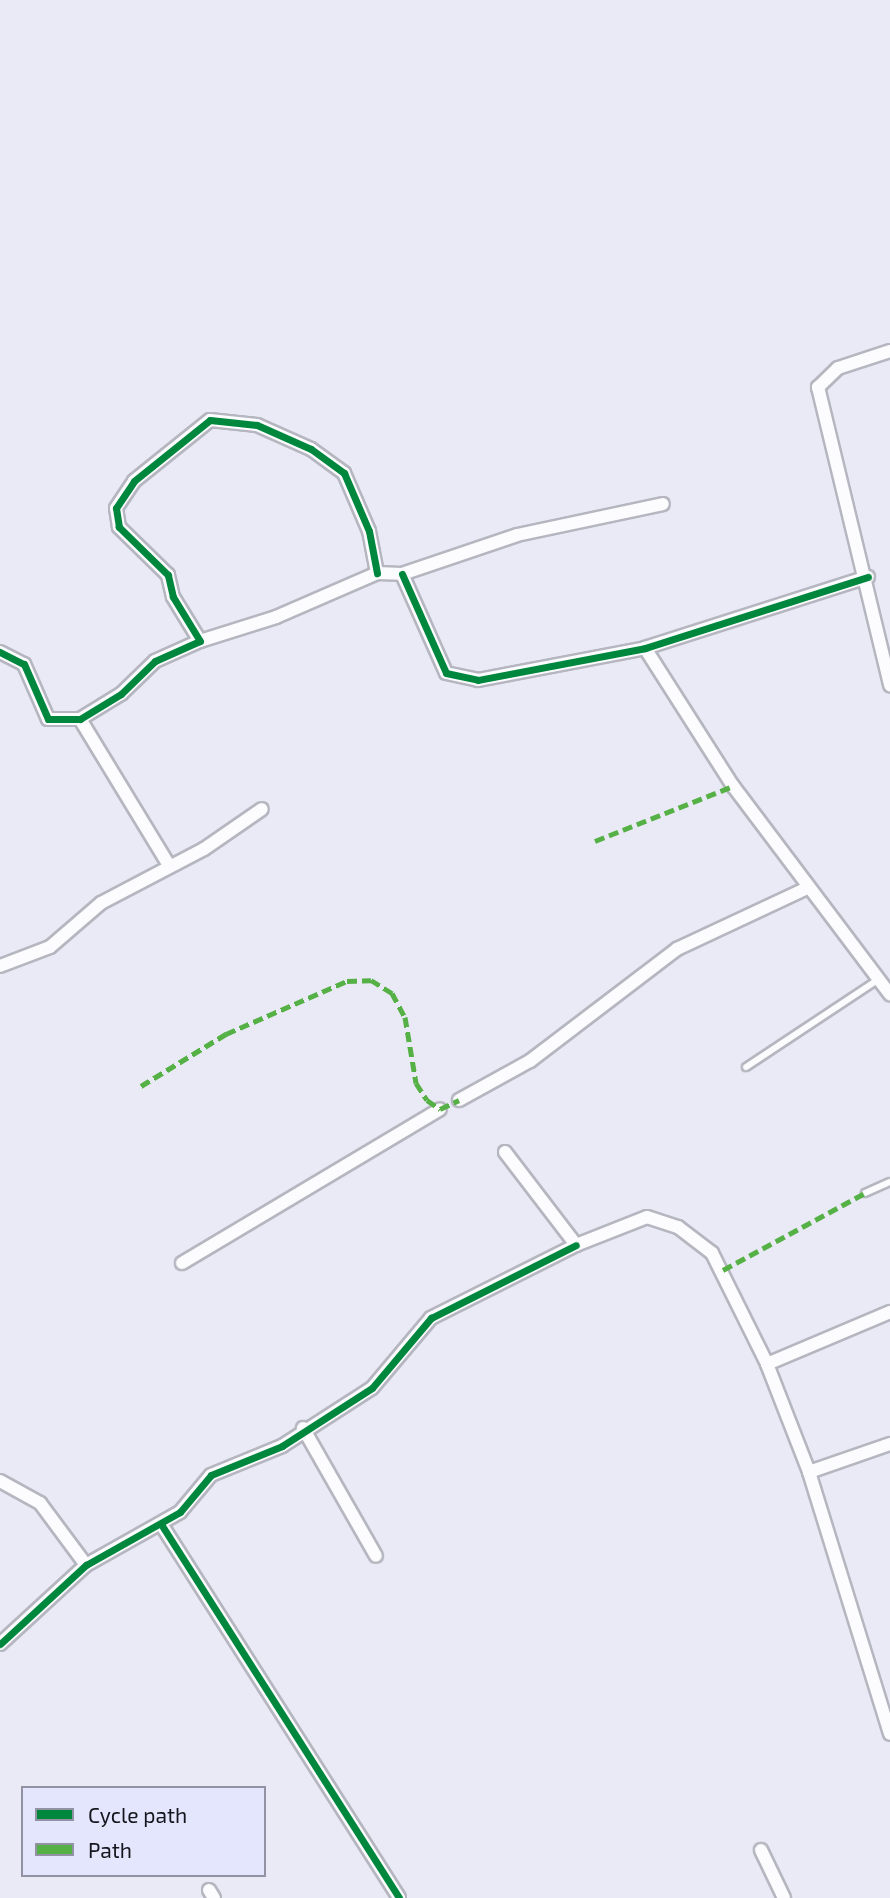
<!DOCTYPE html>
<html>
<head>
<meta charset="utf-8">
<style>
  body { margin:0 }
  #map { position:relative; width:890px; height:1898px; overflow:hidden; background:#e9eaf6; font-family:"Exo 2",sans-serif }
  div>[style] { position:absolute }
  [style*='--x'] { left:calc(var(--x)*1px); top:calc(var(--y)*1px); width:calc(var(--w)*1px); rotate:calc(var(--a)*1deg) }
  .roads { filter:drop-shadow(2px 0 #b5b6bf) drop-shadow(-2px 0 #b5b6bf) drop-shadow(0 2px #b5b6bf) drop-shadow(0 -2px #b5b6bf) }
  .service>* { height:6px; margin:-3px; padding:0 3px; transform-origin:3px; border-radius:3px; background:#fcfcfe }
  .minor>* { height:12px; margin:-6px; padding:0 6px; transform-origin:6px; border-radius:6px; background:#fcfcfe }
  .quiet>* { height:5px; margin-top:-2.5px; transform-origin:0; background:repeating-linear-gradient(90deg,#55b145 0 10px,transparent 0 15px) }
  .cycleway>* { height:7px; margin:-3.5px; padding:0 3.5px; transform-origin:3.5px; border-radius:3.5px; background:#00873e }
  span { translate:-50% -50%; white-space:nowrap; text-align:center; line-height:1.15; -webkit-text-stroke:7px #e3e6fc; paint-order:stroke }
  .legend { position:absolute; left:21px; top:1786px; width:245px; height:91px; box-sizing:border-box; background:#e3e6fc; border:2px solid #9192a3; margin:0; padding:9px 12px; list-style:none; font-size:21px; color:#15151d }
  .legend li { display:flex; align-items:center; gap:14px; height:35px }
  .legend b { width:35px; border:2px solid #9192a3 }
</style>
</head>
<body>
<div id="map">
  <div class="roads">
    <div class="service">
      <i style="--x:746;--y:1067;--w:156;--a:-33.5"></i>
      <i style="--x:865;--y:1193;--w:27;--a:-24"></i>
    </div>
    <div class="minor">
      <i style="--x:890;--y:351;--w:55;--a:161.9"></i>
      <i style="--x:838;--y:368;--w:28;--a:136"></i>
      <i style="--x:818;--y:387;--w:307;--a:76.4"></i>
      <i style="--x:402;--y:574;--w:108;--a:66"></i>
      <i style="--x:446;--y:673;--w:33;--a:12"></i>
      <i style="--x:478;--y:680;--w:170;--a:-10.8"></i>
      <i style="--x:645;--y:648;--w:234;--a:-17.7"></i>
      <i style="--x:200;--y:641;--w:80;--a:-17.5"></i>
      <i style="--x:276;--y:617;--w:110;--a:-23.5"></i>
      <i style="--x:377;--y:573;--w:25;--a:2"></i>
      <i style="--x:402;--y:574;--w:121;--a:-18.7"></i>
      <i style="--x:517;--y:535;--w:149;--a:-12"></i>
      <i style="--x:645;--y:648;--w:164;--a:57.5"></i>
      <i style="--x:733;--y:786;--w:261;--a:53"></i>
      <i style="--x:0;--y:652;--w:27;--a:27"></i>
      <i style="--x:24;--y:664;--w:60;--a:66.4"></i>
      <i style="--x:48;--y:719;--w:32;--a:0"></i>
      <i style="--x:80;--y:719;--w:48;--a:-31.4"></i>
      <i style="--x:121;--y:694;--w:47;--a:-44.1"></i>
      <i style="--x:155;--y:661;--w:49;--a:-24"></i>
      <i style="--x:200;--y:641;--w:52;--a:-121.5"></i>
      <i style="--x:173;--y:597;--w:23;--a:-103"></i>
      <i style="--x:168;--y:575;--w:69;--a:-135.6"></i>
      <i style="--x:119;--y:527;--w:19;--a:-99"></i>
      <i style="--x:116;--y:508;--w:32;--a:-56"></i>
      <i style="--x:134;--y:481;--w:97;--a:-38.8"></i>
      <i style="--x:210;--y:420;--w:47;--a:6.1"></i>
      <i style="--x:257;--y:425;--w:59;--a:24"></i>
      <i style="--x:311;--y:449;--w:41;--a:36"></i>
      <i style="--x:344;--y:473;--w:63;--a:66.7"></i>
      <i style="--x:369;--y:531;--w:43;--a:79.2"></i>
      <i style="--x:80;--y:719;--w:170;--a:58.7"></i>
      <i style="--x:0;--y:966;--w:53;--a:-20.8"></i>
      <i style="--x:50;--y:947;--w:67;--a:-40.8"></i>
      <i style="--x:101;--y:903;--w:116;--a:-27.7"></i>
      <i style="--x:204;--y:849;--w:70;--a:-34.6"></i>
      <i style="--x:459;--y:1100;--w:81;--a:-28.8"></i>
      <i style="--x:530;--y:1061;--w:185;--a:-37.3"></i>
      <i style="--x:677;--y:949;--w:144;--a:-25.1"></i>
      <i style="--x:505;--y:1152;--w:117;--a:52.6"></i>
      <i style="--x:576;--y:1245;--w:76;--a:-21.5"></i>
      <i style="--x:647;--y:1217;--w:33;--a:18"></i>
      <i style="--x:678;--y:1227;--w:43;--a:37.4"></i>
      <i style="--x:712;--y:1253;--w:124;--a:63.6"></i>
      <i style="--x:767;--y:1364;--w:116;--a:68.7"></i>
      <i style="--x:809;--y:1472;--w:86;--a:-19.1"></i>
      <i style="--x:182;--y:1263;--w:300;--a:-30.8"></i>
      <i style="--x:767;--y:1364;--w:134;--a:-22.9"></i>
      <i style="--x:303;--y:1428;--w:147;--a:60.3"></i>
      <i style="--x:809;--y:1472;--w:274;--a:72.8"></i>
      <i style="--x:0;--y:1481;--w:46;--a:28.8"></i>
      <i style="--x:40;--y:1503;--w:77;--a:53.4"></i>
      <i style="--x:161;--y:1524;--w:443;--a:57.5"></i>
      <i style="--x:0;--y:1644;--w:117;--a:-42.6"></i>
      <i style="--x:86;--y:1565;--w:108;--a:-29.4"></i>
      <i style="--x:180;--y:1512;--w:48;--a:-50"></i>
      <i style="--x:211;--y:1475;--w:77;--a:-22.2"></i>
      <i style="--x:282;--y:1446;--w:107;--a:-32.8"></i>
      <i style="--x:372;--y:1388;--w:92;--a:-49.9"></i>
      <i style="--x:431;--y:1318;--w:162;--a:-26.7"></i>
      <i style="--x:761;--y:1850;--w:53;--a:64.4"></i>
      <i style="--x:209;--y:1890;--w:9;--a:58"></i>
    </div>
  </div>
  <div class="quiet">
    <i style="--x:595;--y:841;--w:149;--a:-21.7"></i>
    <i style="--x:141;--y:1086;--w:100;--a:-31.5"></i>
    <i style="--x:226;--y:1034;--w:132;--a:-23.7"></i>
    <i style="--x:347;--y:981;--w:24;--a:-2"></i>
    <i style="--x:371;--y:980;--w:25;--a:32"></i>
    <i style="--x:392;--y:993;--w:27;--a:62"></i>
    <i style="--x:405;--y:1017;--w:67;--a:80.5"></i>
    <i style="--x:416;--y:1083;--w:20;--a:57"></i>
    <i style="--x:427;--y:1100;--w:16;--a:35"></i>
    <i style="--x:440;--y:1109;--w:21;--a:-25"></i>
    <i style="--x:723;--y:1270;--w:162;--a:-28.5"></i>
  </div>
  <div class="cycleway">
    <i style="--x:402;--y:574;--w:108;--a:66"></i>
    <i style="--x:446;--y:673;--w:33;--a:12"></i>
    <i style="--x:478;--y:680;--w:170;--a:-10.8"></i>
    <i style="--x:645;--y:648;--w:234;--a:-17.7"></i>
    <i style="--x:0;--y:652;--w:27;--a:27"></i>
    <i style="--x:24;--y:664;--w:60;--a:66.4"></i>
    <i style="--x:48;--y:719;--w:32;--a:0"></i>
    <i style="--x:80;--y:719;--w:48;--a:-31.4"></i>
    <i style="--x:121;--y:694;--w:47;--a:-44.1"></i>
    <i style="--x:155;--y:661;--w:49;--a:-24"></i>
    <i style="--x:200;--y:641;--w:52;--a:-121.5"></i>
    <i style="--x:173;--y:597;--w:23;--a:-103"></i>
    <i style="--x:168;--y:575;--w:69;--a:-135.6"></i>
    <i style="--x:119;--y:527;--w:19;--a:-99"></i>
    <i style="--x:116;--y:508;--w:32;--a:-56"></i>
    <i style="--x:134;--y:481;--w:97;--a:-38.8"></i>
    <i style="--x:210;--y:420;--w:47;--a:6.1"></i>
    <i style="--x:257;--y:425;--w:59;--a:24"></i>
    <i style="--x:311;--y:449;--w:41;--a:36"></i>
    <i style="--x:344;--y:473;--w:63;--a:66.7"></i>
    <i style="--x:369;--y:531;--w:43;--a:79.2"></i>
    <i style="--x:161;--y:1524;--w:443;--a:57.5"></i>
    <i style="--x:0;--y:1644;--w:117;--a:-42.6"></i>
    <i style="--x:86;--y:1565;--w:108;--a:-29.4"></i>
    <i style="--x:180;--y:1512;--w:48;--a:-50"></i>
    <i style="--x:211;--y:1475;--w:77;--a:-22.2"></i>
    <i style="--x:282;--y:1446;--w:107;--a:-32.8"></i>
    <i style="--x:372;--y:1388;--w:92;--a:-49.9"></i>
    <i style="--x:431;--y:1318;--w:162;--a:-26.7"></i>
  </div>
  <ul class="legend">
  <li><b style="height:9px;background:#00873e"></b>Cycle path</li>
  <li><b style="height:9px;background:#55b145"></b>Path</li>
  </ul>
</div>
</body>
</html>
